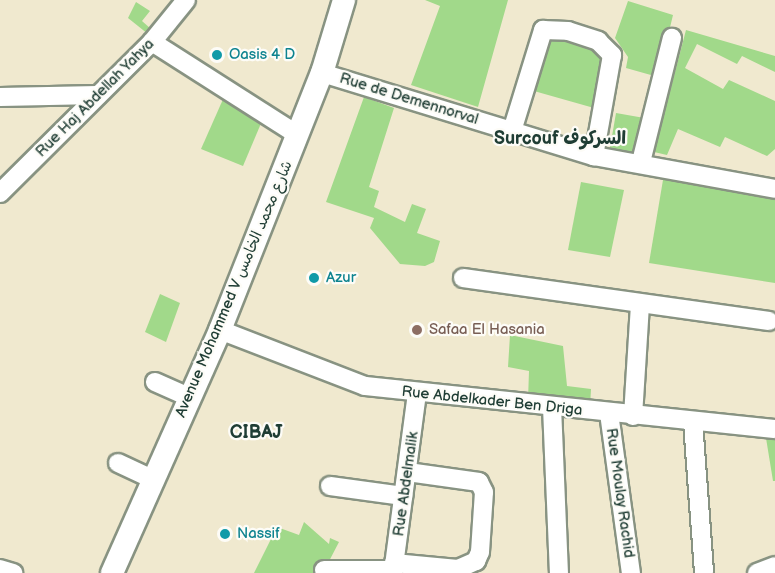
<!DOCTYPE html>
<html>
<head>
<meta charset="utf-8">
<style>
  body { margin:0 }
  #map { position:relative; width:775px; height:573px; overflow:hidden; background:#f0e9cf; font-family:"Balsamiq Sans","Playpen Sans Arabic",sans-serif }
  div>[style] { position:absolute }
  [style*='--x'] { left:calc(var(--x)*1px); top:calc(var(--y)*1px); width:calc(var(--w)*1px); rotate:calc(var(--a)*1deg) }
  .green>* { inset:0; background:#a1d98a }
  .roads { filter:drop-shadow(2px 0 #889382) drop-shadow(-2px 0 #889382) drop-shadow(0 2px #889382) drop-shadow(0 -2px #889382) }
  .minor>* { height:18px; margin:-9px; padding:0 9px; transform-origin:9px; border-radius:9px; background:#fff }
  .tertiary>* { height:22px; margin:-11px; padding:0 11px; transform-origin:11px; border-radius:11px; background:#fff }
  .dots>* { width:16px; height:16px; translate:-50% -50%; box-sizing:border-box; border:3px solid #fdfcf7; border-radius:50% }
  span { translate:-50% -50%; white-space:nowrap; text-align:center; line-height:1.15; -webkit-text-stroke:4.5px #fdfcf7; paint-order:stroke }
  .culture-label { font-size:15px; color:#0d838f }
  .left { translate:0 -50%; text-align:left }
  .street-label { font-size:15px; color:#1f3d34 }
  .education-label { font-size:15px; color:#785e54 }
  .quarter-label { font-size:18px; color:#1f3d34; font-weight:700 }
</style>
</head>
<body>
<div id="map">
  <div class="green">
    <i style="clip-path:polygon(425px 0,508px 0,478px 107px,411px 85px,440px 6px)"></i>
    <i style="clip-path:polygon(628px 1px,673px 15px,658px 77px,626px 68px,628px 57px,615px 38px)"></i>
    <i style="clip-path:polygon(136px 2px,150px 11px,142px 21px,151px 29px,148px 34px,128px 18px)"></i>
    <i style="clip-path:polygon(686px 30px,775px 56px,775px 72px,742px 56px,737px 64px,697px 44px,685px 68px,723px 89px,729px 80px,775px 101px,775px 149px,767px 156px,725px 137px,720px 147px,678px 129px,667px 155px,654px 152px)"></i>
    <i style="clip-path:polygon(550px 34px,596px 46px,604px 57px,594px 108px,534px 91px)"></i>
    <i style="clip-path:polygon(224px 97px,262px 121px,243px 166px,201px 149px)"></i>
    <i style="clip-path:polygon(364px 97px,394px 108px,369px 187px,379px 191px,374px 207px,405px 222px,412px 204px,426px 209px,417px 233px,440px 241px,434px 262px,425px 266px,400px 264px,370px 228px,374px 218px,326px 202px)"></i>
    <i style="clip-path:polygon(616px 113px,650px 119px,641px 156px,610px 148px)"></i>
    <i style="clip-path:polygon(664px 174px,775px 194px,775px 283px,649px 263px)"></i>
    <i style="clip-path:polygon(581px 182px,624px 190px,610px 257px,568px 250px)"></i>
    <i style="clip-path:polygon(160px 294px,180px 303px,166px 342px,145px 332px)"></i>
    <i style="clip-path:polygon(510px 335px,563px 346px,567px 386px,591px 389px,590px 407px,528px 400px,529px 371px,508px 367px)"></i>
    <i style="clip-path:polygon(766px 438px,775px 439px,775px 481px,773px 481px)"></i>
    <i style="clip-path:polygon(304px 522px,329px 544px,330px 538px,339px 542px,326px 567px,316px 573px,254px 573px,277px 527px,299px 535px)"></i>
  </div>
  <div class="roads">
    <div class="minor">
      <i style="--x:152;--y:42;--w:173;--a:32.5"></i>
      <i style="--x:322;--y:73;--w:284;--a:17"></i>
      <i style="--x:594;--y:156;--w:184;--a:10.3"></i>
      <i style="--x:0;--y:97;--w:98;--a:-1.2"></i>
      <i style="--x:512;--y:131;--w:106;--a:-72.9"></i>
      <i style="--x:543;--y:30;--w:25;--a:2"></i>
      <i style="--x:568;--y:31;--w:32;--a:18"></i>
      <i style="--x:598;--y:41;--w:20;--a:45"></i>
      <i style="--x:612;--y:55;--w:103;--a:100.1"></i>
      <i style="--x:641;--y:162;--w:128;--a:-76"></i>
      <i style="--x:0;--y:193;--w:214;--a:-44.8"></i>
      <i style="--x:152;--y:42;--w:54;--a:-51"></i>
      <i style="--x:463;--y:278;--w:309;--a:8"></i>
      <i style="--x:220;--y:330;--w:155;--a:21.1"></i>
      <i style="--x:365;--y:386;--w:412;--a:6"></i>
      <i style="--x:155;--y:382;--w:37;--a:24"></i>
      <i style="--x:552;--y:407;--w:166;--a:87.6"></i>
      <i style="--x:609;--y:413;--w:162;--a:82.2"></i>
      <i style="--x:633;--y:416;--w:111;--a:-86.4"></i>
      <i style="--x:693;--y:422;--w:151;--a:85.8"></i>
      <i style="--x:118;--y:463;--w:38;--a:25"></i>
      <i style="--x:330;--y:486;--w:74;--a:7.8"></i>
      <i style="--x:394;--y:563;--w:64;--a:5.4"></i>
      <i style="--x:458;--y:569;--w:20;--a:-24"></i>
      <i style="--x:476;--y:561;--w:10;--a:-66"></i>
      <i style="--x:480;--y:552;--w:60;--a:-86.2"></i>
      <i style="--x:484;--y:492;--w:11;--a:-117"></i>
      <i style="--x:479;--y:482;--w:72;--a:-172"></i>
      <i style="--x:0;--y:569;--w:14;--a:17"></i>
      <i style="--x:324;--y:570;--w:69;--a:0"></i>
      <i style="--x:393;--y:573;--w:181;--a:-82.4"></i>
      <i style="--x:757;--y:573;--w:19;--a:-21"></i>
    </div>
    <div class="tertiary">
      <i style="--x:112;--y:573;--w:266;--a:-66"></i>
      <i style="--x:220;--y:330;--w:277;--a:-68.4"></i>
      <i style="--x:322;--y:73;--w:76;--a:-73.2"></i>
    </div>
  </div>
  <div class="dots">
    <i style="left:217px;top:55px;background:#0f9aa8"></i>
    <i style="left:314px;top:278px;background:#0f9aa8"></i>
    <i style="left:417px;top:330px;background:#8d6e63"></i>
    <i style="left:225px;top:534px;background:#0f9aa8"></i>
  </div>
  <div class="culture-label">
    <span class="left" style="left:229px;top:55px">Oasis 4 D</span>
    <span class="left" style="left:326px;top:278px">Azur</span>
    <span class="left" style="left:237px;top:534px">Nassif</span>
  </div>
  <div class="street-label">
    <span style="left:95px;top:98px;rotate:-45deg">Rue Haj Abdellah Yahya</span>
    <span style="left:409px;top:99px;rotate:17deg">Rue de Demennorval</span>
    <span style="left:234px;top:289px;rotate:-67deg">Avenue Mohammed V شارع محمد الخامس</span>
    <span style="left:492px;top:401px;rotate:6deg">Rue Abdelkader Ben Driga</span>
    <span style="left:406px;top:484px;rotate:-82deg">Rue Abdelmalik</span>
    <span style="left:620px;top:493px;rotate:82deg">Rue Moulay Rachid</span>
  </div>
  <div class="education-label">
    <span class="left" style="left:429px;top:330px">Safaa El Hasania</span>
  </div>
  <div class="quarter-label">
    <span style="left:560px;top:139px">Surcouf السركوف</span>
    <span style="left:256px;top:433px">CIBAJ</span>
  </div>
</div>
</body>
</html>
